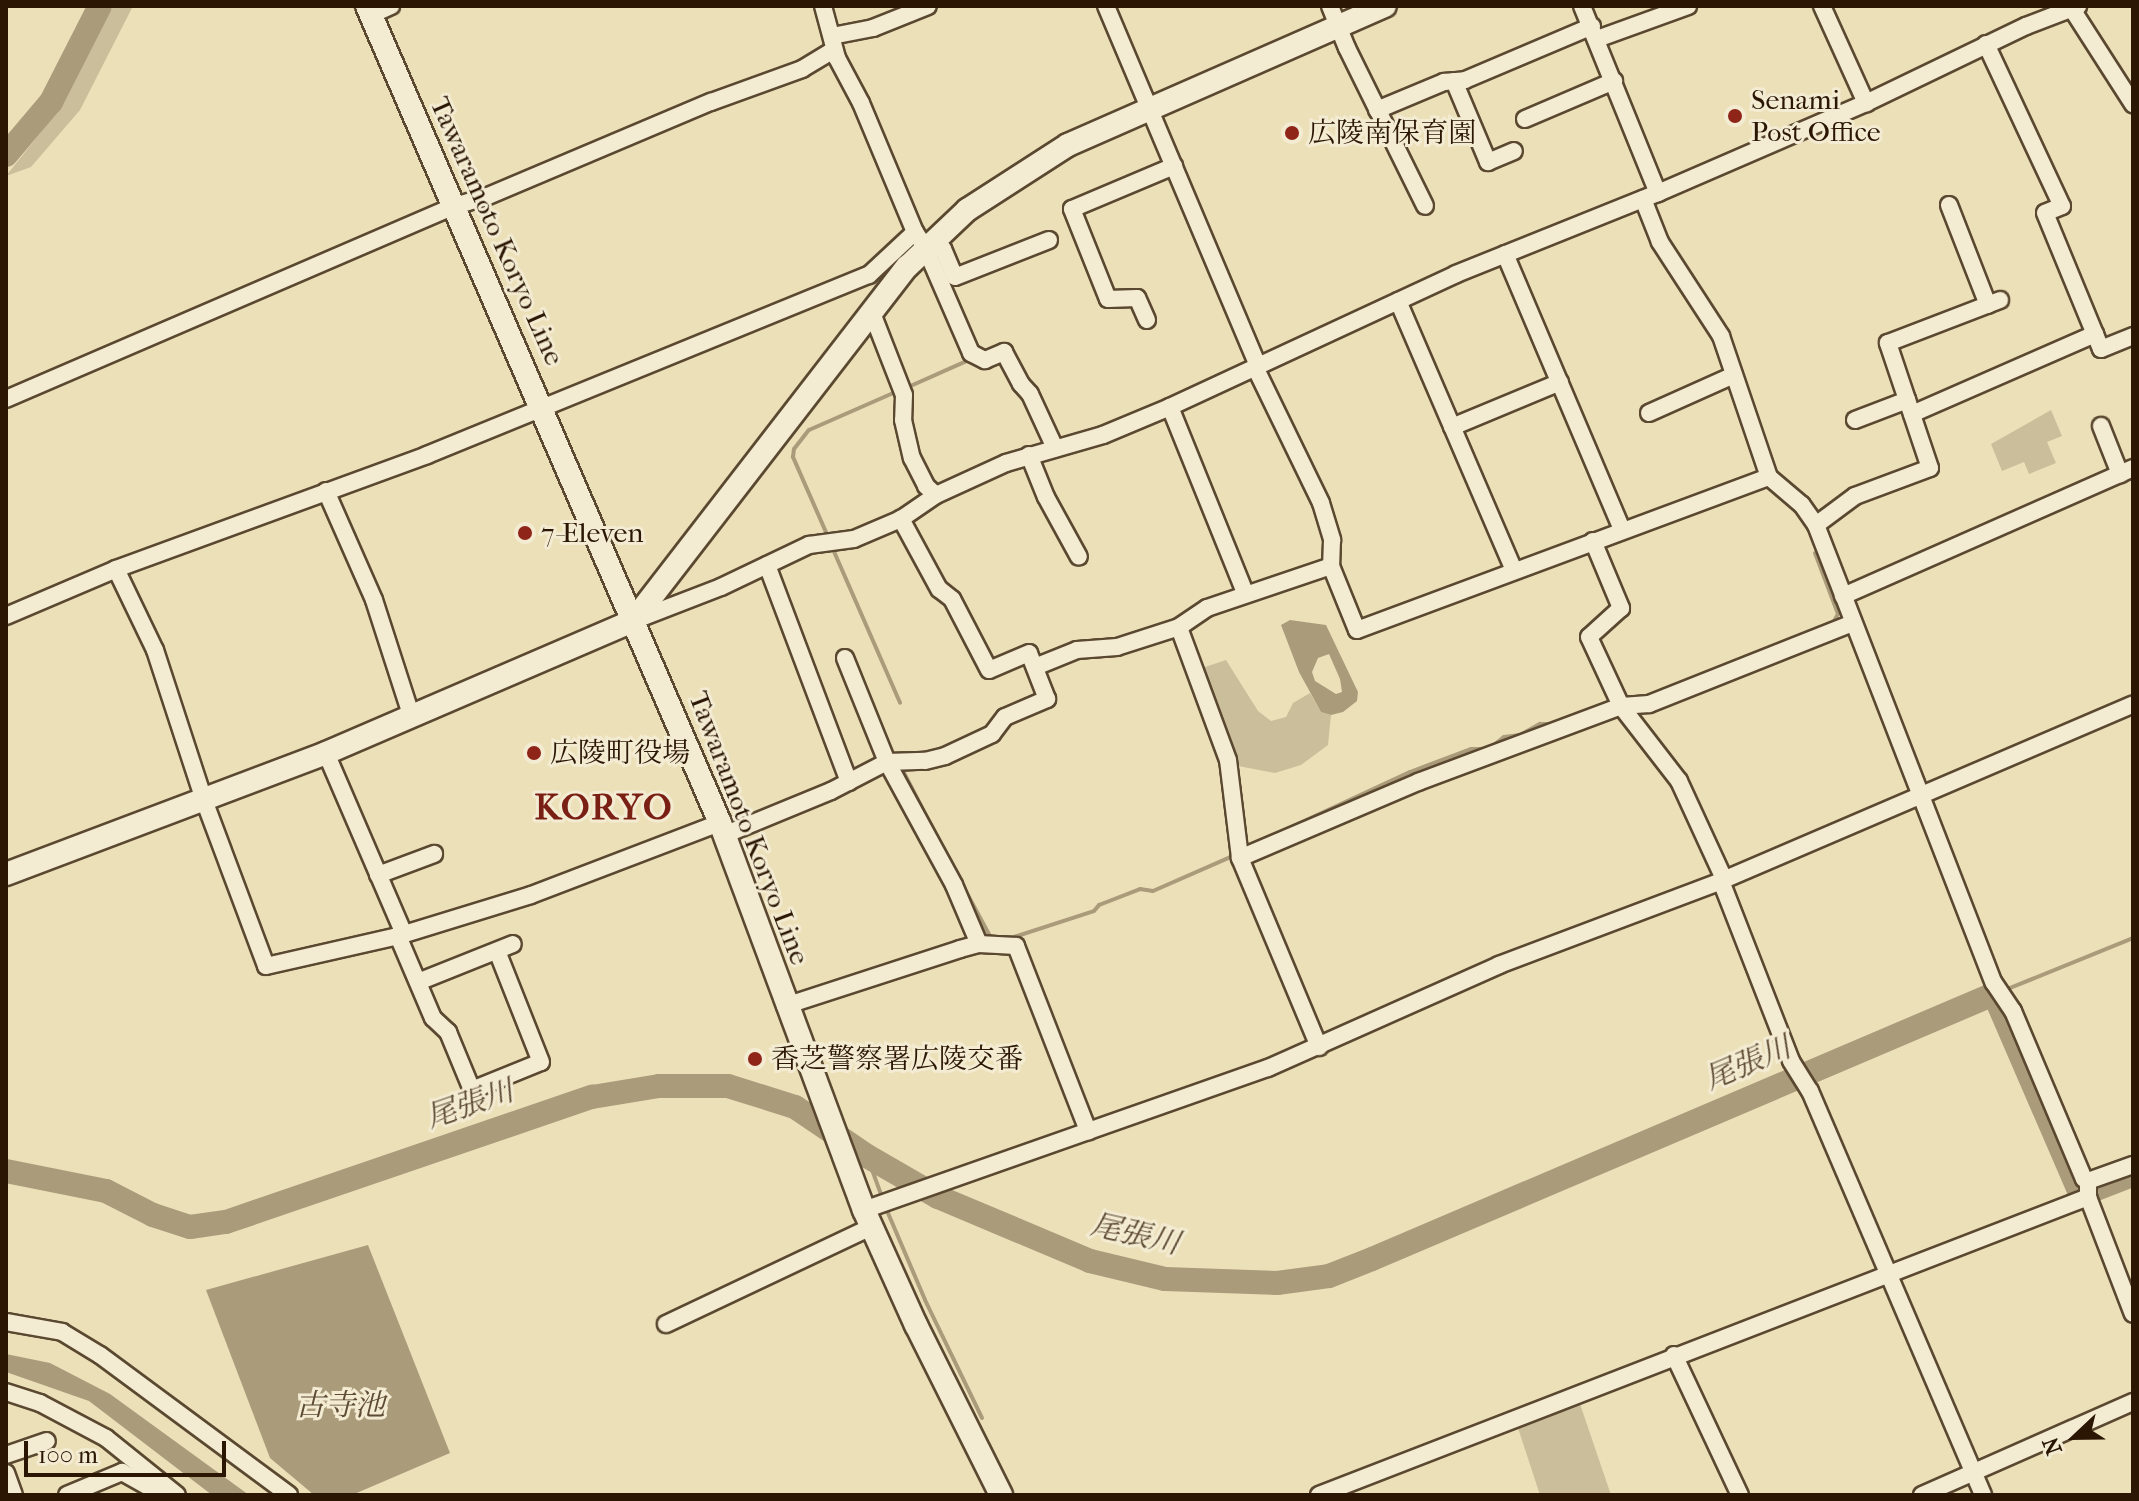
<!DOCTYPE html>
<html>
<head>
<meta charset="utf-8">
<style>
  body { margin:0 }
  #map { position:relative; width:2139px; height:1501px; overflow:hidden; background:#ece0b9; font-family:"IM FELL French Canon","Noto Serif JP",serif }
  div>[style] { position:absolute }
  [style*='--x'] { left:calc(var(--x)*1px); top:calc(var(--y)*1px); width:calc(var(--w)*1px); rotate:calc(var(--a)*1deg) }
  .green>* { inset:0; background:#cbbe9a }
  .water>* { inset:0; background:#aa9b7b }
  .stream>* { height:4px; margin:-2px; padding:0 2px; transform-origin:2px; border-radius:2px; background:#aa9b7b }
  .river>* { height:24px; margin:-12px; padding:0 12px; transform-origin:12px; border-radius:12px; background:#aa9b7b }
  .roads { filter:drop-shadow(2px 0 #5a4830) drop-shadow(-2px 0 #5a4830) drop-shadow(0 2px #5a4830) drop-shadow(0 -2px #5a4830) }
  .street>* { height:16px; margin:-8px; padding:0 8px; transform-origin:8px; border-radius:8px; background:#f3ebd2 }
  .secondary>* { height:22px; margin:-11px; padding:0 11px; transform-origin:11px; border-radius:11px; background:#f3ebd2 }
  .dots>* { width:22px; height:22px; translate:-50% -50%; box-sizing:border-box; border:4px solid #f3ebd2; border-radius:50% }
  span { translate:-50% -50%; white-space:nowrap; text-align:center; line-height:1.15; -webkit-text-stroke:6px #f3ebd2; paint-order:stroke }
  .poi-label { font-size:28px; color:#2a1603 }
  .left { translate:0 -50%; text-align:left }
  .street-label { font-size:28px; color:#2a1603 }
  .water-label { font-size:30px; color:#5d4b33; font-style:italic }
  .district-label { font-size:36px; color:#7a1f14; font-weight:700; letter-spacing:2px }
  .frame { position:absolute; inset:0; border:8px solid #2a1603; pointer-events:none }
  .north { position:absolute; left:2035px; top:1397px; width:80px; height:80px; -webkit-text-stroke:6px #f3ebd2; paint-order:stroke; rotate:248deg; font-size:22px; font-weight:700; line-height:32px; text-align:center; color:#2a1603 }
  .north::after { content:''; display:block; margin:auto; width:28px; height:36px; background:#2a1603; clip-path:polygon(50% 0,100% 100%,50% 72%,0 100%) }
  .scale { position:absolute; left:24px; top:1441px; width:202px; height:36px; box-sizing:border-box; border:4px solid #2a1603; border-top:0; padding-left:10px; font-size:24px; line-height:28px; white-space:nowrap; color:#2a1603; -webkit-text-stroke:6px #f3ebd2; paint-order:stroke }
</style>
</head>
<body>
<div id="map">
  <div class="green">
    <i style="clip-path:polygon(113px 6px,133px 6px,80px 110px,31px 167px,6px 176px,61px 107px)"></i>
    <i style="clip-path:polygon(2051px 410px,2062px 436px,2047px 442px,2056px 463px,2029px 474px,2024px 462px,2002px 471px,1991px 444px)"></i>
    <i style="clip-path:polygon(1226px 660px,1258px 711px,1271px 721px,1286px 717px,1293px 703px,1310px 693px,1321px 712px,1331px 715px,1328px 745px,1301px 765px,1275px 773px,1233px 765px,1196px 670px)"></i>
    <i style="clip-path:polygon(1579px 1401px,1611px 1495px,1540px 1495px,1517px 1425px)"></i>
  </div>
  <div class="water">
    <i style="clip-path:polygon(evenodd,1290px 620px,1326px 625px,1358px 692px,1357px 701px,1343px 712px,1331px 715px,1321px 712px,1299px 672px,1281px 625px,1290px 620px,1329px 654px,1340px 679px,1342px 692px,1336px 694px,1315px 681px,1312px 672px,1318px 658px,1329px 654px)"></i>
    <i style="clip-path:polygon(368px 1245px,450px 1453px,352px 1495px,314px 1495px,270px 1458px,206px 1290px)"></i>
    <i style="clip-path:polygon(6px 1354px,50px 1363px,110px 1394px,249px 1495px,212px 1495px,89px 1401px,6px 1372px)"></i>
  </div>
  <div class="stream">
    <i style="--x:914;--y:210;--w:22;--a:66"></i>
    <i style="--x:923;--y:230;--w:5;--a:127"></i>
    <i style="--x:872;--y:281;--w:16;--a:-27"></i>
    <i style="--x:886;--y:274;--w:28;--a:-49"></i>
    <i style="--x:906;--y:388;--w:71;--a:-24"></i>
    <i style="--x:829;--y:539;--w:90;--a:-113.7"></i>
    <i style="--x:793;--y:457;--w:8;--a:-83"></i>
    <i style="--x:794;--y:449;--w:24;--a:-52"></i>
    <i style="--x:809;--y:430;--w:97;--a:-23.7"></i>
    <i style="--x:832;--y:547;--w:170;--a:66.4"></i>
    <i style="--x:1815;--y:553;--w:65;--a:69.3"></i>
    <i style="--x:1838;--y:614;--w:13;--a:119"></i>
    <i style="--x:128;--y:573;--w:211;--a:-20"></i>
    <i style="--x:902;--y:769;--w:91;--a:62.6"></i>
    <i style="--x:1242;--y:850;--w:185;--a:-24.9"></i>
    <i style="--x:1410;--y:772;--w:65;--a:-20.7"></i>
    <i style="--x:1471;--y:749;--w:18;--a:0"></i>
    <i style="--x:1489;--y:749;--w:19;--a:-39"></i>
    <i style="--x:1504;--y:737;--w:16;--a:-7"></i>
    <i style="--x:1520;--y:735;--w:23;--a:-29"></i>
    <i style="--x:1540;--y:724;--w:13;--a:0"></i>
    <i style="--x:963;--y:886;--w:59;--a:61.7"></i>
    <i style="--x:1011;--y:938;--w:87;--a:-18"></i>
    <i style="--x:1094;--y:911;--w:8;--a:-50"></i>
    <i style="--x:1099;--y:905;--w:44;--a:-21.3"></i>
    <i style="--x:1140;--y:889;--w:13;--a:9"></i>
    <i style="--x:1153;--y:891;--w:90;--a:-23.7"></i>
    <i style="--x:2005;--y:990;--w:138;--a:-22.1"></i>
    <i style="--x:867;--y:1156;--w:44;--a:69.9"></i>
    <i style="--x:885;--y:1206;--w:102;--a:66.9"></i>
    <i style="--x:925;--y:1300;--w:131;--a:64.2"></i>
  </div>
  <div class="river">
    <i style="--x:6;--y:155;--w:70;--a:-49.7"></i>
    <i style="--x:51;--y:102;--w:108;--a:-63"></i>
    <i style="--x:6;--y:1171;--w:102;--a:11.3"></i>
    <i style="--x:106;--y:1191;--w:53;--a:27.1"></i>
    <i style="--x:153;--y:1215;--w:39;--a:18"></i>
    <i style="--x:190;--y:1227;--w:36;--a:-8"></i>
    <i style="--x:226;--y:1222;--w:387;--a:-18.9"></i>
    <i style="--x:592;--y:1097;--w:68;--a:-9.3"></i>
    <i style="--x:659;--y:1086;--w:69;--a:0"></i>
    <i style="--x:728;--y:1086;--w:70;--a:17.4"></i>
    <i style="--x:795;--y:1107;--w:87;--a:34.2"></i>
    <i style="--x:867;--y:1156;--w:82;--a:30"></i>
    <i style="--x:938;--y:1197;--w:165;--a:22.8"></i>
    <i style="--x:1090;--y:1261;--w:77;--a:13.5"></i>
    <i style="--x:1165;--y:1279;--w:112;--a:2"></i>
    <i style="--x:1277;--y:1283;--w:52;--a:-7.7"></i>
    <i style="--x:1329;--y:1276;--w:46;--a:-21.6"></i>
    <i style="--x:1372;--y:1259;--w:676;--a:-23.08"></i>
    <i style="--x:1994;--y:994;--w:211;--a:66.6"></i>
    <i style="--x:2078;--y:1188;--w:18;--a:3"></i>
    <i style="--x:2096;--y:1189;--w:40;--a:-21"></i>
  </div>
  <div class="roads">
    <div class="street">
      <i style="--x:823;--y:6;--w:54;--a:74.9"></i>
      <i style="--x:837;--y:58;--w:51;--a:61.9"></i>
      <i style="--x:861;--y:103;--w:140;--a:67.3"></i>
      <i style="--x:915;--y:232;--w:18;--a:56"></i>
      <i style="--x:925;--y:247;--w:116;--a:66.5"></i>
      <i style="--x:971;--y:353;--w:16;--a:27"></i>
      <i style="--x:985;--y:360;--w:21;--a:-23"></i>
      <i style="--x:1004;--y:352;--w:36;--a:62"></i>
      <i style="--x:1021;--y:384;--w:13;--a:48"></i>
      <i style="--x:1030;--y:394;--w:60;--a:65.2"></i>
      <i style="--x:1106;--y:6;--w:391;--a:67.1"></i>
      <i style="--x:1330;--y:6;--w:45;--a:68"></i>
      <i style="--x:1347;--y:48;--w:176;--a:63.7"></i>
      <i style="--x:1582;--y:6;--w:202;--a:67.9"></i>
      <i style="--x:1822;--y:6;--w:107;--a:65.6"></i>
      <i style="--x:2070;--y:6;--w:117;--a:57.3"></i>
      <i style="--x:371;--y:15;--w:22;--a:-24"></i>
      <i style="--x:832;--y:36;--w:42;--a:-11"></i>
      <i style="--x:873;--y:28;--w:59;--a:-21.8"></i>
      <i style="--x:1597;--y:39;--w:97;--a:-19.9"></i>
      <i style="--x:1986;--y:44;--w:179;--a:64.9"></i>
      <i style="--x:2062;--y:206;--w:18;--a:158"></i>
      <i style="--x:2045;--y:213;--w:147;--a:67.6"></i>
      <i style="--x:2101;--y:349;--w:35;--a:-22"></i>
      <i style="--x:1454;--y:81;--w:88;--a:67.2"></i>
      <i style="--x:1488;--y:162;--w:28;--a:-23"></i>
      <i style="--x:1377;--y:110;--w:73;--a:-22.7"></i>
      <i style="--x:1444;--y:82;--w:21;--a:-5"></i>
      <i style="--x:1465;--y:80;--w:138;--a:-23"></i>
      <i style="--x:1525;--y:119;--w:97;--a:-23.1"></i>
      <i style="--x:1643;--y:199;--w:46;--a:68.4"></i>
      <i style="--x:1660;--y:242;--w:112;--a:57"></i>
      <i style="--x:1721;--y:336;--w:149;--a:71.2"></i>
      <i style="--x:1769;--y:477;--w:43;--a:40.3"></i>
      <i style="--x:1802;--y:505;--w:24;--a:55"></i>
      <i style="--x:1816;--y:525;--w:491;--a:68.8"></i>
      <i style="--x:1994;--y:983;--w:34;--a:56"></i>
      <i style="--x:2013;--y:1011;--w:182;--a:67.1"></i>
      <i style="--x:2084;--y:1179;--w:4;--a:27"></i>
      <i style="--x:2088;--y:1181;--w:16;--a:90"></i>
      <i style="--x:2088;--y:1197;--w:125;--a:69"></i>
      <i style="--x:1949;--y:205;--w:107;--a:68.7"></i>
      <i style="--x:925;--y:247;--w:18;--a:6"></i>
      <i style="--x:943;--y:249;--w:30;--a:67"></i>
      <i style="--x:955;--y:277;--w:101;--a:-21.5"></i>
      <i style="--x:1505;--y:254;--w:299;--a:67"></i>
      <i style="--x:1398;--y:301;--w:293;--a:66.7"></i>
      <i style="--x:872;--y:313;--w:88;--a:68.7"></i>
      <i style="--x:904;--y:395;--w:25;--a:92"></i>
      <i style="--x:903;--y:420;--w:39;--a:77"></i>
      <i style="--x:912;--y:458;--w:31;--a:63"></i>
      <i style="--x:926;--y:486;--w:13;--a:42"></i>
      <i style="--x:1147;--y:320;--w:24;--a:-114"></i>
      <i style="--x:1137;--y:298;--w:29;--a:178"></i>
      <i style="--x:1108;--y:299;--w:97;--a:-111.8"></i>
      <i style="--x:1072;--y:209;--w:111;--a:-22.9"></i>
      <i style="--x:1255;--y:367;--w:151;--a:64.1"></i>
      <i style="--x:1321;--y:503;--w:39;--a:73"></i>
      <i style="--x:1332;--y:540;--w:26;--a:92"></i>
      <i style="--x:1331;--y:566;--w:69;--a:67.9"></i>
      <i style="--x:1357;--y:630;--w:439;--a:-20.4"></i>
      <i style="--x:6;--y:399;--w:489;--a:-23.3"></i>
      <i style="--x:455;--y:206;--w:34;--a:-17"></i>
      <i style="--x:488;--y:196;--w:242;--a:-22.9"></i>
      <i style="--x:711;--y:102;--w:97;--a:-19.9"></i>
      <i style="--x:802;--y:69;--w:37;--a:-31"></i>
      <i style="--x:1170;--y:407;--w:201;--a:68"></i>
      <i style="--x:1649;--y:413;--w:93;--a:-24.1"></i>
      <i style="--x:1912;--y:414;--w:200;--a:-23.6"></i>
      <i style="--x:1855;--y:420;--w:56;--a:-21"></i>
      <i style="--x:2101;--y:426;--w:52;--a:68.4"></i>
      <i style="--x:1452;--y:427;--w:117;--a:-22.6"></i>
      <i style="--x:1029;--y:455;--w:45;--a:68"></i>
      <i style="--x:1046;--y:497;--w:68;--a:61.2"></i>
      <i style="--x:326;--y:491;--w:119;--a:66.2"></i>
      <i style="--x:374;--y:600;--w:124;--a:72.1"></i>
      <i style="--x:1816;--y:525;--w:49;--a:-36.6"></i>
      <i style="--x:1855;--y:496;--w:80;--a:-20.5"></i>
      <i style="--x:1930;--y:468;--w:132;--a:-108.6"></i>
      <i style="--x:1888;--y:343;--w:120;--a:-21"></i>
      <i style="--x:1593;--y:541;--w:73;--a:67.3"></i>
      <i style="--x:1621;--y:608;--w:43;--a:137.8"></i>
      <i style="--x:1589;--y:637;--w:76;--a:65.1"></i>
      <i style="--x:1621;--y:706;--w:95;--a:52.3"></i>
      <i style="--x:1679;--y:781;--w:108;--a:65.3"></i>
      <i style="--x:767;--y:565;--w:232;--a:69.3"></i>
      <i style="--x:116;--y:569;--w:90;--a:64.3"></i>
      <i style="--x:155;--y:650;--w:158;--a:71.9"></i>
      <i style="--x:204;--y:800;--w:177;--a:69.5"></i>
      <i style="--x:266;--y:966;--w:135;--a:-12.8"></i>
      <i style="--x:398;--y:936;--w:139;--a:-17.1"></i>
      <i style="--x:531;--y:895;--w:202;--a:-20.9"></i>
      <i style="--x:1843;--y:596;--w:317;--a:-23.8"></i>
      <i style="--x:6;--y:616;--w:120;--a:-23.1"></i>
      <i style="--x:116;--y:569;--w:331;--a:-20.1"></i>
      <i style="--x:427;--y:455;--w:477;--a:-22.2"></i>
      <i style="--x:869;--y:275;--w:63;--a:-43.1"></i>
      <i style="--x:633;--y:621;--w:94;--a:-21.1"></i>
      <i style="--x:721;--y:587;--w:98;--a:-25.5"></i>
      <i style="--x:809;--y:545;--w:45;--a:-7.6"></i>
      <i style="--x:854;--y:539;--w:51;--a:-23.1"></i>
      <i style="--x:901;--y:519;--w:42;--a:-34.4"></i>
      <i style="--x:936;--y:495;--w:77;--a:-24.6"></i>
      <i style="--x:1006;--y:463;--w:101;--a:-16.1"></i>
      <i style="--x:1103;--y:435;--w:73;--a:-22.7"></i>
      <i style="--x:1170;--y:407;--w:315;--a:-24.9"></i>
      <i style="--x:1456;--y:274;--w:218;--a:-21.9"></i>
      <i style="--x:1658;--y:193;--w:227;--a:-23.4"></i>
      <i style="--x:1866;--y:103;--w:178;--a:-25.7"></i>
      <i style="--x:2026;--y:26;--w:56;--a:-21"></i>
      <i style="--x:1181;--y:633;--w:135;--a:69.7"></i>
      <i style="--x:1228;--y:760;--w:99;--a:83"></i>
      <i style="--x:1240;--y:858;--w:205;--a:67.3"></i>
      <i style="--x:845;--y:658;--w:112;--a:68"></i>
      <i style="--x:887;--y:762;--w:140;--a:61.4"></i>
      <i style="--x:954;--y:885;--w:64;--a:67"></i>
      <i style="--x:1035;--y:667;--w:45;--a:-22"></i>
      <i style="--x:1077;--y:650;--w:40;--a:-4.3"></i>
      <i style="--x:1117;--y:647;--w:65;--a:-17.9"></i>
      <i style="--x:1179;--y:627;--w:34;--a:-34"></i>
      <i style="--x:1207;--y:608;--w:131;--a:-18.7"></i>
      <i style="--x:326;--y:753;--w:197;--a:66.7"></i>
      <i style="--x:724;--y:835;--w:116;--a:-22.4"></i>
      <i style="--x:831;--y:791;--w:63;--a:-27.4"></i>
      <i style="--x:887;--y:762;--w:38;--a:-2"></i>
      <i style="--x:925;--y:761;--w:21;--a:-14"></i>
      <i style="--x:945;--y:756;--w:52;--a:-25.1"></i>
      <i style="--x:992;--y:734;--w:21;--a:-53"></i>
      <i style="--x:1005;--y:717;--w:46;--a:-23.2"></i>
      <i style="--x:1047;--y:699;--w:49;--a:-111.4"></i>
      <i style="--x:1029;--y:653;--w:43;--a:157"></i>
      <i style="--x:989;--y:670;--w:80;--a:-117.5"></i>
      <i style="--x:952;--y:599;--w:16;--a:-142"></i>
      <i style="--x:939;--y:589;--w:80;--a:-118.5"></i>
      <i style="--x:1240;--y:858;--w:194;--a:-23.1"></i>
      <i style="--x:1418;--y:782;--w:217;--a:-20.5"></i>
      <i style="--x:1621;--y:706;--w:28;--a:-4"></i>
      <i style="--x:1649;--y:704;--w:219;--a:-21.7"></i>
      <i style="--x:378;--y:875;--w:60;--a:-20.6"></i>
      <i style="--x:1721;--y:881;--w:193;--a:68.7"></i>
      <i style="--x:1791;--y:1061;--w:36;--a:58"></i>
      <i style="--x:1810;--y:1091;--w:439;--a:66.8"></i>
      <i style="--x:398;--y:936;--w:89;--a:66.9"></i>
      <i style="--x:433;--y:1018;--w:21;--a:43"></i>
      <i style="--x:448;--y:1032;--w:63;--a:67.5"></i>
      <i style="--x:472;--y:1090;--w:74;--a:-22.1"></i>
      <i style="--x:541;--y:1062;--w:119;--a:-111.6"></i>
      <i style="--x:418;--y:982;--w:102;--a:-21.8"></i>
      <i style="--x:785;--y:1006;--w:184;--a:-18"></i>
      <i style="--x:960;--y:949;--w:20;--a:-15"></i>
      <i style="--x:979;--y:944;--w:37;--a:3"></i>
      <i style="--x:1016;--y:946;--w:199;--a:68.7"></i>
      <i style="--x:2088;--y:1181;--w:48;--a:-19.6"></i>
      <i style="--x:864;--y:1210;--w:428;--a:-19.4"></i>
      <i style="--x:1268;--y:1068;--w:253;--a:-24"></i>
      <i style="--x:1499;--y:965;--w:237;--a:-20.7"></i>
      <i style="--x:1721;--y:881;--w:448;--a:-23.2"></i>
      <i style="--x:6;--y:1322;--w:57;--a:10.1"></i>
      <i style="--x:62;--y:1332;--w:44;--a:31.2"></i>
      <i style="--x:100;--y:1355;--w:235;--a:36.5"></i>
      <i style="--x:666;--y:1324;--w:227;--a:-25.3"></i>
      <i style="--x:1674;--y:1355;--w:155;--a:64.8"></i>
      <i style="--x:6;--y:1392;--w:36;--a:18"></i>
      <i style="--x:40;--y:1403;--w:75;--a:27.9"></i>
      <i style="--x:106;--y:1438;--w:91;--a:38.8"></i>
      <i style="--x:6;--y:1455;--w:43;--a:-18.9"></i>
      <i style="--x:6;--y:1473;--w:23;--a:70"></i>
      <i style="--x:67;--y:1495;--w:60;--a:-22.7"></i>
      <i style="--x:122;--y:1472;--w:47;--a:29.3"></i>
      <i style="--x:1319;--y:1495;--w:825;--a:-21.18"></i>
      <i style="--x:1922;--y:1495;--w:231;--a:-23.8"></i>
    </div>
    <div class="secondary">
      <i style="--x:367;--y:6;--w:890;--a:66.63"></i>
      <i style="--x:720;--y:823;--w:413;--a:69.6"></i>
      <i style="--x:864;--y:1210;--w:126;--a:65.7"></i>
      <i style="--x:916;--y:1325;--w:190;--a:63.4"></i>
      <i style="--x:6;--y:874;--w:342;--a:-20.7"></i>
      <i style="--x:326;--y:753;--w:334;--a:-23.3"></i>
      <i style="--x:633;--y:621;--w:448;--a:-52.3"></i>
      <i style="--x:907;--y:267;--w:83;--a:-43.5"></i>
      <i style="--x:967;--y:210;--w:120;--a:-32.8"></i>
      <i style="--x:1068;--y:145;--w:346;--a:-23.7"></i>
    </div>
  </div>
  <div class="dots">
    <i style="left:1735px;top:116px;background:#8f2418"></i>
    <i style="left:1292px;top:133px;background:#8f2418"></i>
    <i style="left:525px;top:533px;background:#8f2418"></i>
    <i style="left:534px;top:753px;background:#8f2418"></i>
    <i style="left:755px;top:1059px;background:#8f2418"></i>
  </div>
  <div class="poi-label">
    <span class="left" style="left:1751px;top:116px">Senami<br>Post Office</span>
    <span class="left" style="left:1308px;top:133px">広陵南保育園</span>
    <span class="left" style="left:541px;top:533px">7-Eleven</span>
    <span class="left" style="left:550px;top:753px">広陵町役場</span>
    <span class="left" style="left:771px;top:1059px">香芝警察署広陵交番</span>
  </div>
  <div class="street-label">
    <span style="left:497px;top:231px;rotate:66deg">Tawaramoto Koryo Line</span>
    <span style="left:749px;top:828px;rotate:69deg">Tawaramoto Koryo Line</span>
  </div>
  <div class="water-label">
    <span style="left:1748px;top:1064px;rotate:-23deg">尾張川</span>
    <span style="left:470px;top:1105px;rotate:-19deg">尾張川</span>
    <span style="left:1135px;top:1235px;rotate:13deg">尾張川</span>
    <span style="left:340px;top:1406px">古寺池</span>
  </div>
  <div class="district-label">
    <span style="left:604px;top:808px">KORYO</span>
  </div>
  <div class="frame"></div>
  <div class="north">N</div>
  <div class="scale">100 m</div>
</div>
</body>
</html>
